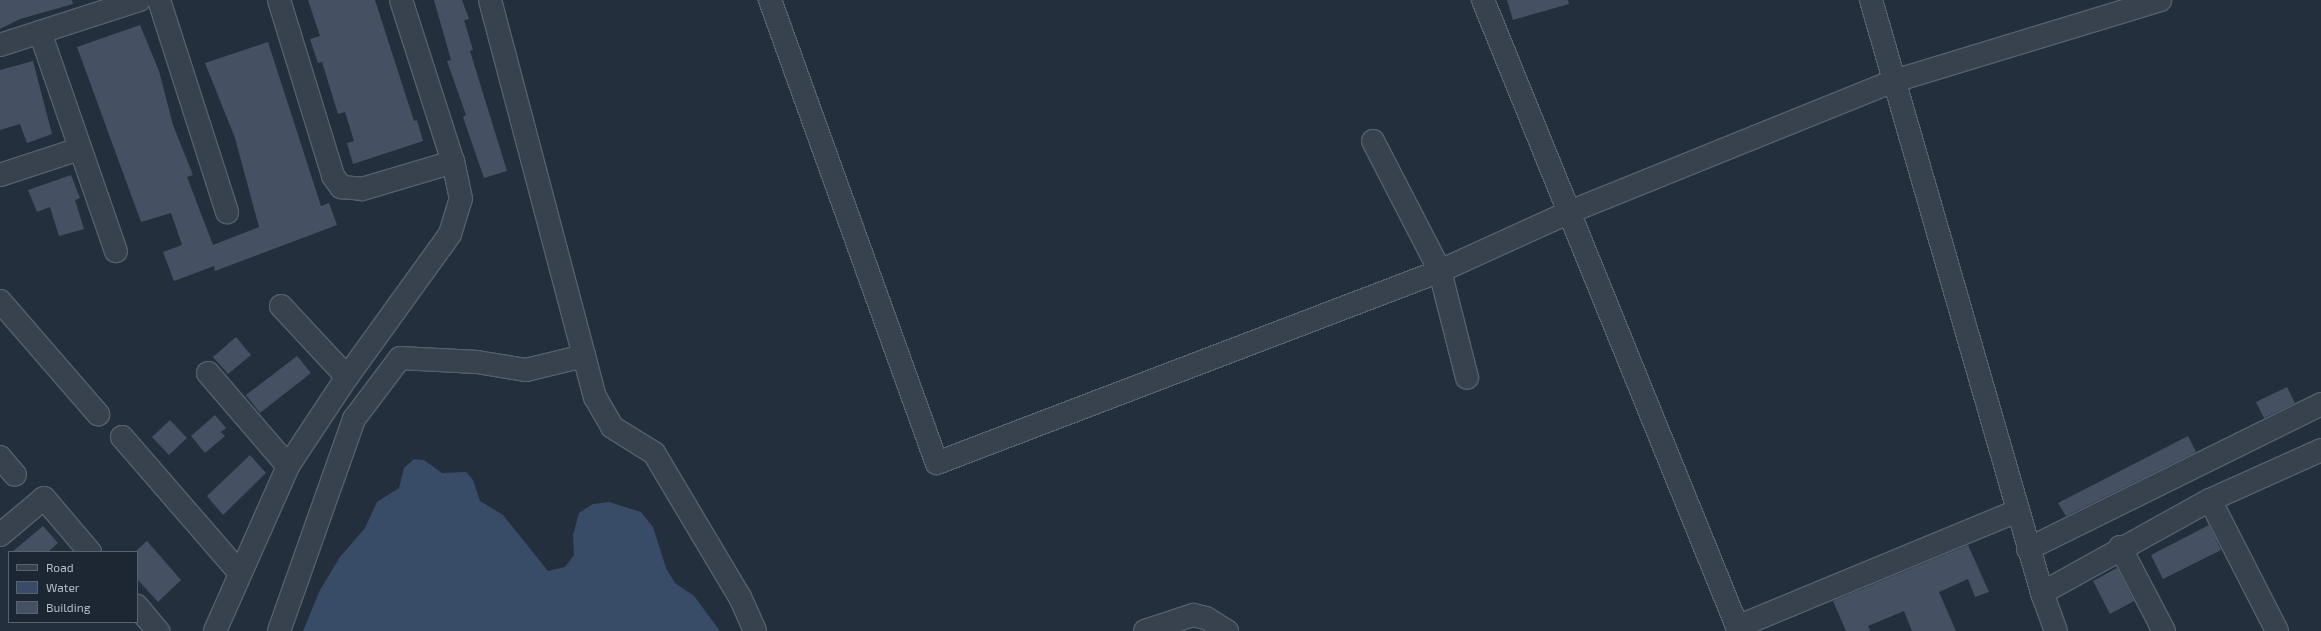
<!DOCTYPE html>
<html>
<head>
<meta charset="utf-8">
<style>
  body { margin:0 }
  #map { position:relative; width:2321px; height:631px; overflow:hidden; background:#242f3e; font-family:"Exo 2",sans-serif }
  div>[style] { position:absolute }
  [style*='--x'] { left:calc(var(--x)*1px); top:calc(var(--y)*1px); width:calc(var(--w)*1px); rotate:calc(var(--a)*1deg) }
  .water>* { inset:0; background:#394c67 }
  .building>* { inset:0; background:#455162 }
  .roads { filter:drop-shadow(1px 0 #565f6c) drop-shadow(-1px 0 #565f6c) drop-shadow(0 1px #565f6c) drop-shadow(0 -1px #565f6c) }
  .minor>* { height:22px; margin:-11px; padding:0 11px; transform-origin:11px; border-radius:11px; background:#38414e }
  span { translate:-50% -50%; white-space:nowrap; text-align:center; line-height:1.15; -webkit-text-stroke:3.5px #1d2633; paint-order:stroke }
  .legend { position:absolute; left:8px; top:551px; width:130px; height:72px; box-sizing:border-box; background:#1d2633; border:1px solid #59626f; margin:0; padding:5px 7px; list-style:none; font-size:12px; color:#b4bcc9 }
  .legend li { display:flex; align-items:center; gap:8px; height:20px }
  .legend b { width:20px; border:1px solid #59626f }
</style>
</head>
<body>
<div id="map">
  <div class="water">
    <i style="clip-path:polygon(414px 459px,424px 460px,442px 473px,466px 472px,473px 480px,480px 501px,503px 515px,548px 571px,565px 567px,574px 555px,573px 535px,579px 513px,593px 504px,609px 502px,641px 512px,653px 527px,666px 568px,675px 583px,694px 596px,720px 631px,303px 631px,320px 590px,340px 557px,365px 528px,377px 502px,399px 488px,404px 468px)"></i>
  </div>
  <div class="building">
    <i style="clip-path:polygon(0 0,72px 0,73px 4px,20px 19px,0 29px)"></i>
    <i style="clip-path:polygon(308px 0,375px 0,414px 121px,417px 120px,423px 141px,353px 164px,347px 143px,354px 141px,345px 112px,338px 114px,322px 62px,318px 63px,310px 39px,320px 36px)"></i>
    <i style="clip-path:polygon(434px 0,462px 0,469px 19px,464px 20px,473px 50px,470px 51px,507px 171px,484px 178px,463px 117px,466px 115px,447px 61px,451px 60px)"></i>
    <i style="clip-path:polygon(1507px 0,1568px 0,1569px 4px,1513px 20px)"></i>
    <i style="clip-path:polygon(140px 25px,159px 71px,173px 125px,193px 175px,187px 177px,213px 245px,259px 227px,235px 138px,205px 63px,268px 42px,321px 206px,329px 203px,337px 225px,215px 271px,214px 266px,174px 281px,163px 252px,182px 245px,171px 213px,141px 222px,77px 47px)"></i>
    <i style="clip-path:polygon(33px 61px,52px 134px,27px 143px,20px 124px,0 130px,0 70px)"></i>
    <i style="clip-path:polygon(71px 175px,80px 198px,75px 200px,84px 229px,59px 236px,50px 207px,37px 212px,28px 190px)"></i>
    <i style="clip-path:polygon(236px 337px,251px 355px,228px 374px,213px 357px)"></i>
    <i style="clip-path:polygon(297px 356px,311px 373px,260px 413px,246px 395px)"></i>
    <i style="clip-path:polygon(2287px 387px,2295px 403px,2264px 418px,2256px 402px)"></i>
    <i style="clip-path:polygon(215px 415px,226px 428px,221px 432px,225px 436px,205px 453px,191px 436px)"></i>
    <i style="clip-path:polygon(170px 420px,187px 438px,169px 455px,152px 437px)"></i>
    <i style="clip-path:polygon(2188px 436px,2196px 452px,2066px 516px,2058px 503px)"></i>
    <i style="clip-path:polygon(250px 455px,266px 473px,223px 515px,207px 496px)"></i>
    <i style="clip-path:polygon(2209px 525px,2221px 550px,2163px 579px,2151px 555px)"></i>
    <i style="clip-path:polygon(43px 526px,58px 543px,48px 552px,12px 552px)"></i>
    <i style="clip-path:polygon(147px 541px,181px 580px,158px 602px,137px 579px,137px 550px)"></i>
    <i style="clip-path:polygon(1968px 545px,1989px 592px,1975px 597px,1968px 579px,1939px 592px,1956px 631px,1912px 631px,1904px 611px,1868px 626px,1870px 631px,1846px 631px,1833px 601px)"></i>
    <i style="clip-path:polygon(2117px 568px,2134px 601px,2110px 614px,2093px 581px)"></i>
  </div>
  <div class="roads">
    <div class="minor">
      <i style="--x:159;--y:0;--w:223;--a:72.2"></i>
      <i style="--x:279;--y:0;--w:184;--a:72.9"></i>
      <i style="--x:333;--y:176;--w:14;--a:54"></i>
      <i style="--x:341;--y:187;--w:21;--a:5"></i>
      <i style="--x:362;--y:189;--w:95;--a:-16.5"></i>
      <i style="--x:490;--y:0;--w:411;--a:75.2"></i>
      <i style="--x:595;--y:397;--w:34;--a:60"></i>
      <i style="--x:612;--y:427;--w:49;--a:31.8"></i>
      <i style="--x:654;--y:453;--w:168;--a:59.2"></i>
      <i style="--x:740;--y:597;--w:37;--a:66"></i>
      <i style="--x:770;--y:0;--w:492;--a:70.2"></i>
      <i style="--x:937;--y:463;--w:538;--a:-20.89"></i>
      <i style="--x:1440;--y:271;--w:140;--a:-24.5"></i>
      <i style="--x:1567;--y:213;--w:353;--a:-22"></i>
      <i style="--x:1894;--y:81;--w:278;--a:-16.9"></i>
      <i style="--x:1483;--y:0;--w:681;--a:67.92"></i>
      <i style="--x:1871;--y:0;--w:617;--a:73.91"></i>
      <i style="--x:2042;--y:593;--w:192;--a:-29"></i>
      <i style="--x:2210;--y:500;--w:122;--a:-24.2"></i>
      <i style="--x:40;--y:32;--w:232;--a:70.9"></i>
      <i style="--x:0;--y:45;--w:146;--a:-17.9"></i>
      <i style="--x:1373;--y:141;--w:146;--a:62.7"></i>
      <i style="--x:1440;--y:271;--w:110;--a:75.8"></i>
      <i style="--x:0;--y:175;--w:83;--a:-18.2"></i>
      <i style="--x:0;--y:301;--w:150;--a:49.1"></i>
      <i style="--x:281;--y:306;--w:97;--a:47.1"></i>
      <i style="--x:208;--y:373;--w:123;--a:49.3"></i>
      <i style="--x:122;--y:437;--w:179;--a:49.1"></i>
      <i style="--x:0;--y:457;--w:23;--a:50"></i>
      <i style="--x:2210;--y:500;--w:147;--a:62.9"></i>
      <i style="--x:0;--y:535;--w:57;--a:-40.1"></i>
      <i style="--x:44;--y:498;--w:71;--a:49.6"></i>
      <i style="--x:2120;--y:547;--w:95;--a:62.4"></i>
      <i style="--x:2028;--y:549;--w:327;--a:-26.3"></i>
      <i style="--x:2042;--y:593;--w:40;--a:69.8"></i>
      <i style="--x:137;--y:606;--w:33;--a:50"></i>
      <i style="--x:1737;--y:627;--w:303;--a:-22.5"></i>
      <i style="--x:215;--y:631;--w:180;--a:-66.1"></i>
      <i style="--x:288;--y:466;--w:107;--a:-56.5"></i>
      <i style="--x:347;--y:377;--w:176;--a:-54.2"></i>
      <i style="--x:450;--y:234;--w:37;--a:-73"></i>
      <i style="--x:461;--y:199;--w:38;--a:-102"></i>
      <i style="--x:453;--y:162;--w:170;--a:-107.8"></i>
      <i style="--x:279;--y:631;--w:225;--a:-70.5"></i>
      <i style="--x:354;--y:419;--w:76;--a:-53"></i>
      <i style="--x:400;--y:358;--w:77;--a:3"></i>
      <i style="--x:477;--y:362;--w:50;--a:9.3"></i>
      <i style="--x:526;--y:370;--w:60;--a:-13.6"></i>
      <i style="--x:1145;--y:631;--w:51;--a:-18.4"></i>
      <i style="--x:1193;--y:615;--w:13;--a:13"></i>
      <i style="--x:1206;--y:618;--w:25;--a:32"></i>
    </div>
  </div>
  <ul class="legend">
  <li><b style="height:5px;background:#38414e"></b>Road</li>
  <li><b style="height:11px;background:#394c67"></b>Water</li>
  <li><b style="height:11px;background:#455162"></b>Building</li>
  </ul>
</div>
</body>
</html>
